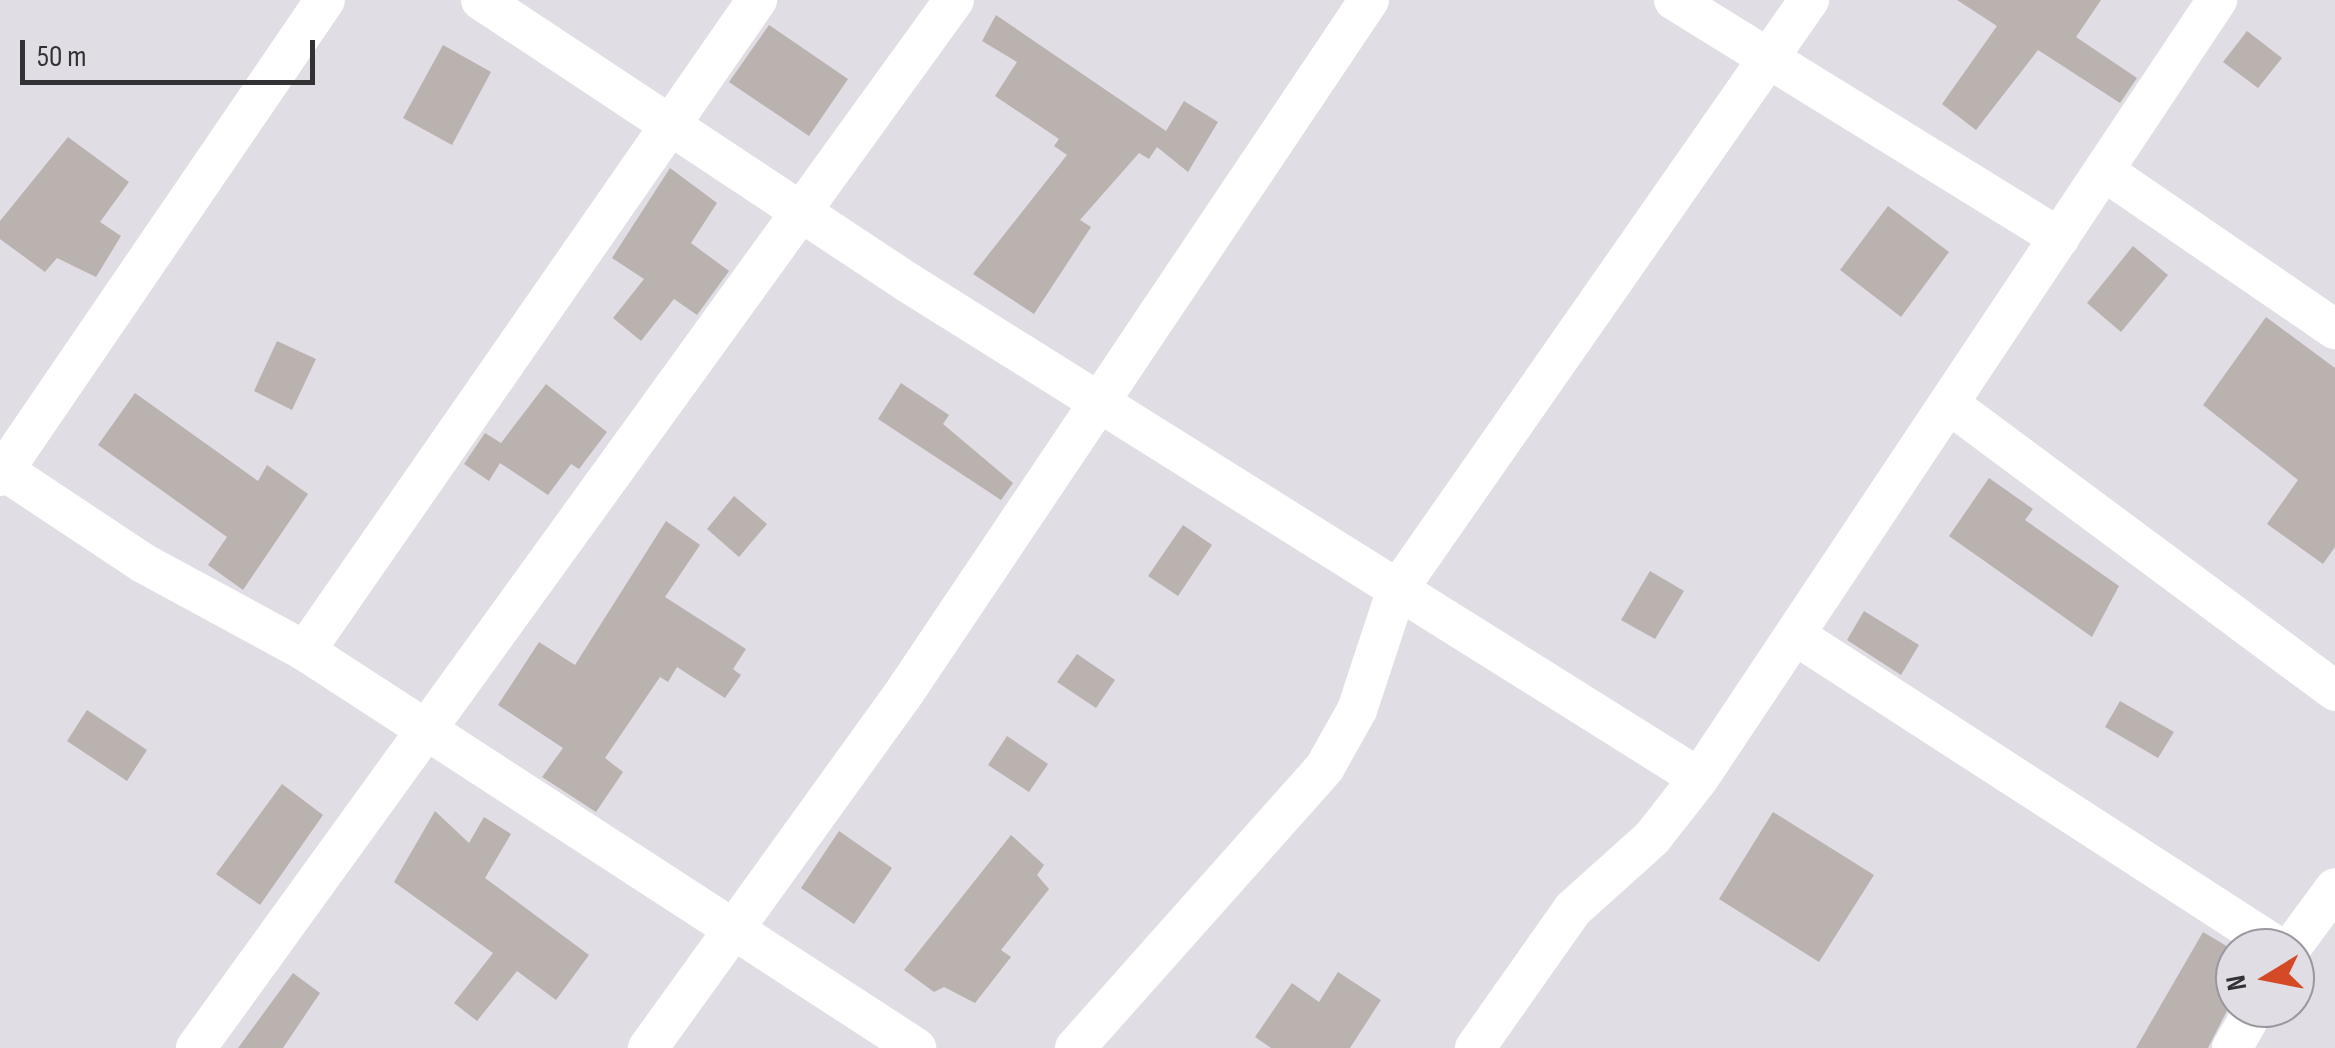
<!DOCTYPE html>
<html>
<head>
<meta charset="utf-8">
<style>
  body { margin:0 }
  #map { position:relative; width:2335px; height:1048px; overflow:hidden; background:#e0dde4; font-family:"Sofia Sans Condensed",sans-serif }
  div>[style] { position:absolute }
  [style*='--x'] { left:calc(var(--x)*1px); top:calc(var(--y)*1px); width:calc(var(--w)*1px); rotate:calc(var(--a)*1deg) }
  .building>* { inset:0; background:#bab2af }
  .street>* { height:40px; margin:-20px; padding:0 20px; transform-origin:20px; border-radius:20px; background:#fff }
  span { translate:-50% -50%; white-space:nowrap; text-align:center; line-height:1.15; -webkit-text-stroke:8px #e0dde4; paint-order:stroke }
  .north { position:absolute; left:2215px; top:928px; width:100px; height:100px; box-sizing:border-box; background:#e0dde4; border:2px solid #9a989e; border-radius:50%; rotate:260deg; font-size:28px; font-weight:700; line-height:40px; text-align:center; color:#323134 }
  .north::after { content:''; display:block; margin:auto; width:35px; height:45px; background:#d44a26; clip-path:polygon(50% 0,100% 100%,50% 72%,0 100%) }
  .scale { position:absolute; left:20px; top:40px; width:295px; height:45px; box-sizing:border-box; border:5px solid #323134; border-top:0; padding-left:12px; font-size:30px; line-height:35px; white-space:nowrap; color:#323134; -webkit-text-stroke:8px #e0dde4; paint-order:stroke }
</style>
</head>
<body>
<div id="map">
  <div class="building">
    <i style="clip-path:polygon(1957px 0,2101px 0,2076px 37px,2137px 78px,2120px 103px,2038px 50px,1976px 130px,1942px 104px,1997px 26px)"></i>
    <i style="clip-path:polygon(996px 15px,1166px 131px,1184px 101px,1218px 122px,1188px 172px,1157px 147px,1149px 159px,1139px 153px,1080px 220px,1091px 227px,1034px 314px,973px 274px,1067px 155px,1054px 146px,1059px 139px,995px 96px,1017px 62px,982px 41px)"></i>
    <i style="clip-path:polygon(769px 25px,848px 79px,809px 136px,729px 82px)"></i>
    <i style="clip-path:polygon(2247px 31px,2282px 58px,2258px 88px,2223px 62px)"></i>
    <i style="clip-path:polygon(443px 45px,491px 72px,452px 145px,403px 118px)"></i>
    <i style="clip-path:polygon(68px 137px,129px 182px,100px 222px,121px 236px,96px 277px,57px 258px,45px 272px,0 239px,0 221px)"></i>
    <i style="clip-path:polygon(670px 168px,717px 203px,691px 243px,729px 271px,697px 315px,674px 299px,641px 341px,613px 318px,644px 279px,612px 258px)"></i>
    <i style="clip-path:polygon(1888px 206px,1949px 252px,1901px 317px,1840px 270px)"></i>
    <i style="clip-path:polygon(2133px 246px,2168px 275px,2121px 332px,2087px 303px)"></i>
    <i style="clip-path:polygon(2266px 317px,2335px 368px,2335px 547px,2323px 564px,2267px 524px,2298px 480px,2203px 405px)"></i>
    <i style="clip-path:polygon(277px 341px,316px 359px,292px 410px,254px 391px)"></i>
    <i style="clip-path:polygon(901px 383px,949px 415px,943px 424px,1013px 483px,1001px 500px,878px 419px)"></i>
    <i style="clip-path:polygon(546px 384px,607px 432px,579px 469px,571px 464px,548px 495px,500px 463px,489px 481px,464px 464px,485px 433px,501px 443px)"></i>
    <i style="clip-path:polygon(135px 393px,258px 481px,267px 465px,308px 494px,243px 590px,208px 565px,227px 537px,98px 445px)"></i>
    <i style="clip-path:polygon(1989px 478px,2033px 509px,2025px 520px,2119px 586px,2092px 637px,1949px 536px)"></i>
    <i style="clip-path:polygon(734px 496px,767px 524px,739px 557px,707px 529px)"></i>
    <i style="clip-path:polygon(666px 521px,700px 545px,665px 597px,746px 649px,733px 669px,741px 675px,725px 698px,677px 667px,668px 682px,660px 677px,605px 758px,623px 772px,596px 812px,542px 777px,563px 748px,498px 705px,539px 642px,575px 665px)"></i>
    <i style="clip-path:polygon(1183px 525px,1212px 545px,1178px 596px,1148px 576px)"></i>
    <i style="clip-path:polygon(1650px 571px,1684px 591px,1655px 639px,1621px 620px)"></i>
    <i style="clip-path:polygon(1864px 611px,1919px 645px,1901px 675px,1847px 640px)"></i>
    <i style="clip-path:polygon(1077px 654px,1115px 680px,1096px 708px,1057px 682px)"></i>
    <i style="clip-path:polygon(2120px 701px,2174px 732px,2158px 758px,2105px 727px)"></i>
    <i style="clip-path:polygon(87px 710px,147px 750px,127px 781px,67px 741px)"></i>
    <i style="clip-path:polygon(1007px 736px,1048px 764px,1029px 792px,988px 765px)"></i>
    <i style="clip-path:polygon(282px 784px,323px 815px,260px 905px,216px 874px)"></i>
    <i style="clip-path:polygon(435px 811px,469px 843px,484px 817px,511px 834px,485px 878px,589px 955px,556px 1000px,517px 971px,477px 1021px,454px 1003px,493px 953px,394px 882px)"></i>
    <i style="clip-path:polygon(1773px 812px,1874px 875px,1819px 962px,1719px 899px)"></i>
    <i style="clip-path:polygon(839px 831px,892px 868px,854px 924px,801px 888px)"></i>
    <i style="clip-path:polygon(1011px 835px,1044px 865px,1037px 875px,1049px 889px,1001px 950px,1011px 957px,975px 1003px,944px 987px,934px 992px,904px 970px)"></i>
    <i style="clip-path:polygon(2203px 932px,2235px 951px,2235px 995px,2208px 1048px,2136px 1048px)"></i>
    <i style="clip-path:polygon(1338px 972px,1381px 1000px,1350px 1048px,1271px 1048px,1255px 1037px,1292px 983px,1319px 1002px)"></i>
    <i style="clip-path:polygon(293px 973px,320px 993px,283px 1048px,238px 1048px)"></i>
  </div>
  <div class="street">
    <i style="--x:481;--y:0;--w:511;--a:33.5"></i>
    <i style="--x:907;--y:282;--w:934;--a:32.06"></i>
    <i style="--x:1674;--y:0;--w:453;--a:31.7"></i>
    <i style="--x:2104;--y:171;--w:280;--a:34.4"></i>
    <i style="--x:1949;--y:404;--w:481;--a:36.6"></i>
    <i style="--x:0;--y:468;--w:172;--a:33.6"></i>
    <i style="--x:143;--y:563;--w:184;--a:28.5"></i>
    <i style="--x:305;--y:651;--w:729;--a:33.01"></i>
    <i style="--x:0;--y:476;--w:576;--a:-55.68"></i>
    <i style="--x:1795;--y:635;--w:576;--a:32.89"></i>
    <i style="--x:305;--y:651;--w:793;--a:-55.23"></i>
    <i style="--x:2291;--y:948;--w:74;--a:-53.7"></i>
    <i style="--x:196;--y:1048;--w:1293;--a:-54.12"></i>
    <i style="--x:648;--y:1048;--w:434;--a:-54.2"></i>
    <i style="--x:902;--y:696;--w:838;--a:-56.14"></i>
    <i style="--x:1075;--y:1048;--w:376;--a:-48.3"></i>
    <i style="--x:1325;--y:767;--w:65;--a:-60.7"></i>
    <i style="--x:1357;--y:710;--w:124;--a:-71.7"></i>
    <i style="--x:1396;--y:592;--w:722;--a:-55.1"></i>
    <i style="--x:1475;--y:1048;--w:170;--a:-54.8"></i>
    <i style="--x:1573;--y:909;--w:106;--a:-41.9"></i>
    <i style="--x:1652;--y:838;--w:76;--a:-51.9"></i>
    <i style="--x:1699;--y:778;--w:935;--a:-56.34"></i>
    <i style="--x:2232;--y:1048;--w:46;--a:-60.1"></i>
  </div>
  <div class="north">N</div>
  <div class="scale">50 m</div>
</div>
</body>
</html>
